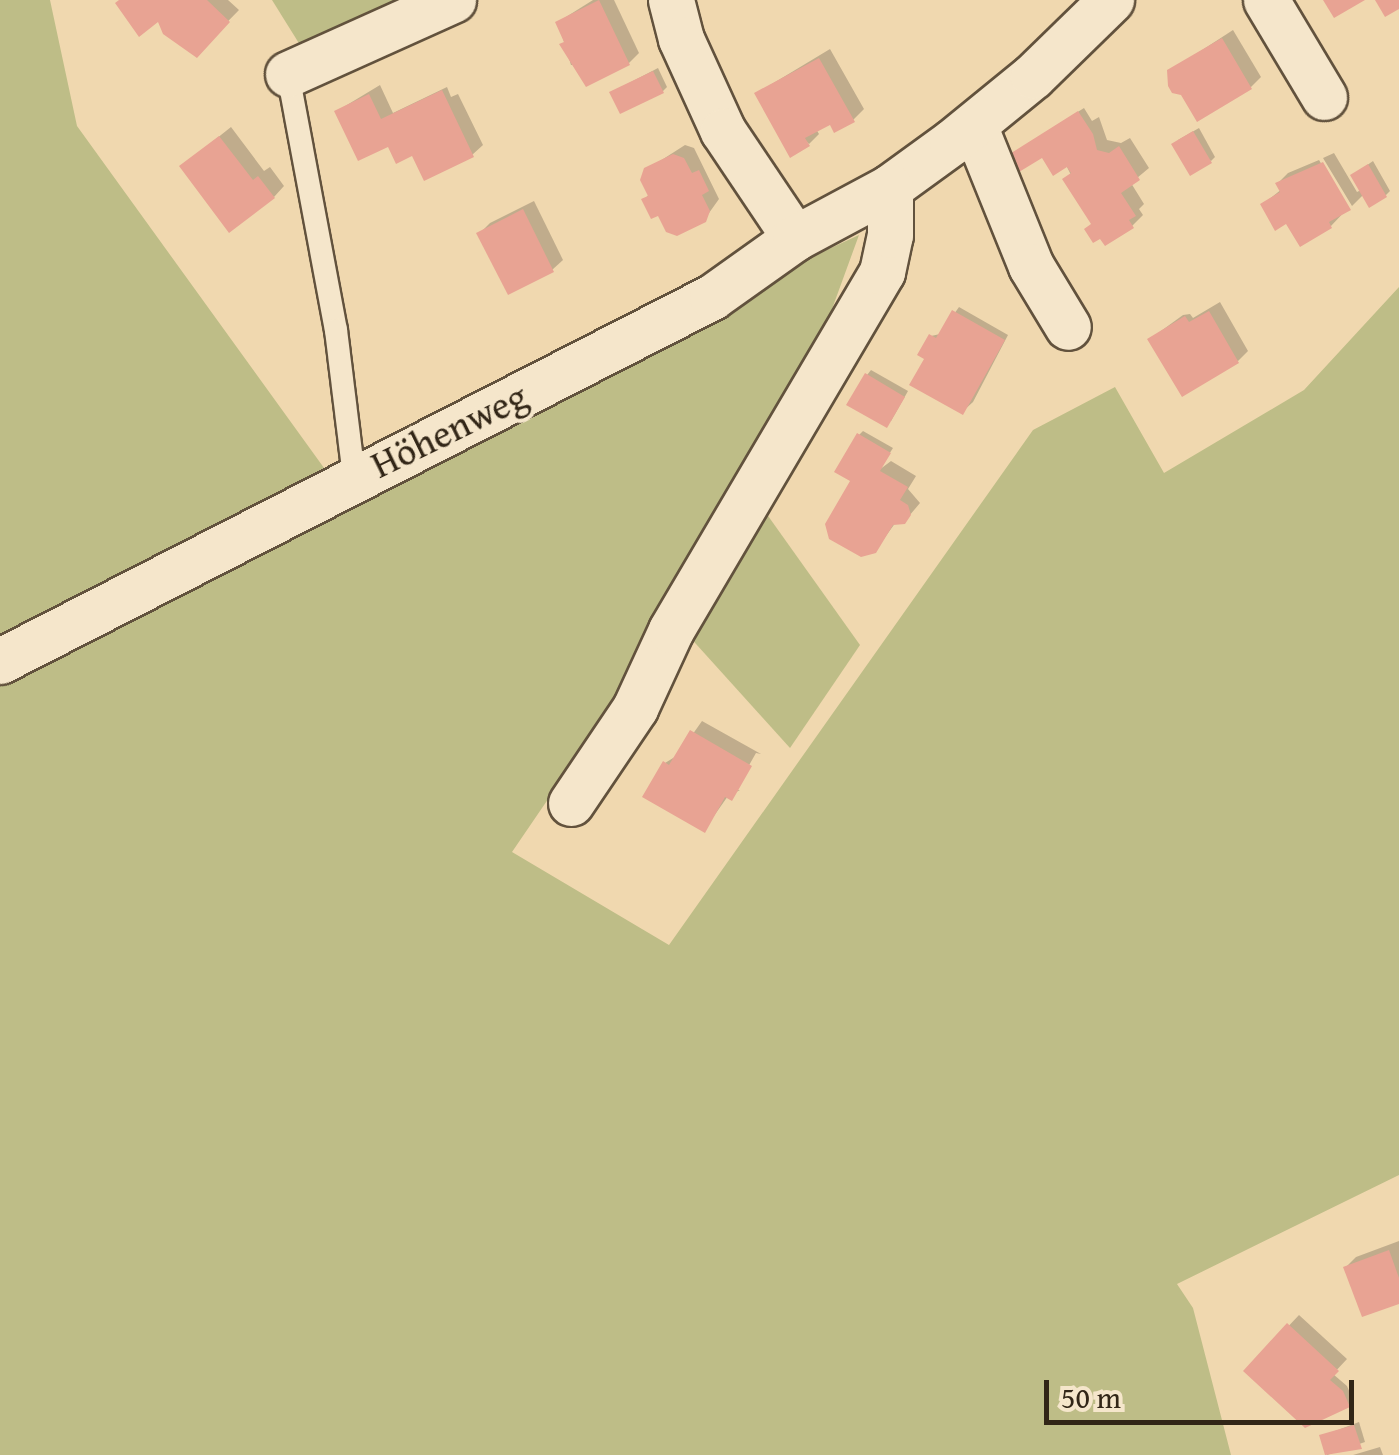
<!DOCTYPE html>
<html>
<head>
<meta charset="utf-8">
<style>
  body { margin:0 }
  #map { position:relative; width:1399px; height:1455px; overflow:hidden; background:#f0d8af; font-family:"Gentium Book Plus",serif }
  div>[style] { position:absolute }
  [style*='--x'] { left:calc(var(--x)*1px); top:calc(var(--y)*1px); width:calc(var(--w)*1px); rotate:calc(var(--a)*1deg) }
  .green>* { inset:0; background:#bebd87 }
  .shadow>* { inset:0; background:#0003 }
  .building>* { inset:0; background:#e8a393 }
  .roads { filter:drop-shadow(2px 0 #62523d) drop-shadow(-2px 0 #62523d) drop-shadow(0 2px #62523d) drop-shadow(0 -2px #62523d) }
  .service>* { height:22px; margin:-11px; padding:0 11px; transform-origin:11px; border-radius:11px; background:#f5e6cb }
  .minor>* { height:45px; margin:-22.5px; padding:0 22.5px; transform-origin:22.5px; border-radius:22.5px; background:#f5e6cb }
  span { translate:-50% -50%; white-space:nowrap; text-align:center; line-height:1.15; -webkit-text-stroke:8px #f5e6cb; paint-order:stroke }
  .street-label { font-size:38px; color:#322617 }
  .scale { position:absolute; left:1044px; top:1380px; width:310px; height:45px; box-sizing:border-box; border:5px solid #322617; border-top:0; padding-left:12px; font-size:30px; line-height:35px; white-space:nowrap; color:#322617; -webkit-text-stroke:8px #f5e6cb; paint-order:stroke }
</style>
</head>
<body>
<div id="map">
  <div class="green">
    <i style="clip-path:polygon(0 0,50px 0,77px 126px,332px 479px,859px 235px,774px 468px,512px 852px,669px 945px,1033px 430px,1115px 387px,1164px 473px,1304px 390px,1399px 287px,1399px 1175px,1177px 1284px,1193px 1308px,1231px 1455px,0 1455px)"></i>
    <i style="clip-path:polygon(272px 0,426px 0,305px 53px)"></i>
    <i style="clip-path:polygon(761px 506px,860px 645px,790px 748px,687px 634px)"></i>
  </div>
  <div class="shadow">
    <i style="clip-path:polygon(122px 0,228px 0,239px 10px,196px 54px,159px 19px)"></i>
    <i style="clip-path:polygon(593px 0,614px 0,639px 53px,629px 63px,571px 65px,558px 22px)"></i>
    <i style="clip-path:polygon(1233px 30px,1261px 77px,1251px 87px,1170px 71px)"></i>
    <i style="clip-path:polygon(830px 49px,864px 109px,853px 120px,831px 121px,816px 129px,819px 134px,809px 144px,757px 93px)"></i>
    <i style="clip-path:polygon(658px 68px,667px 87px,663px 91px,612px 92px)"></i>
    <i style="clip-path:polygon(380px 85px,393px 113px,447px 87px,451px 97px,458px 94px,483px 145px,472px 155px,413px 153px,389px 144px,337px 111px)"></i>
    <i style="clip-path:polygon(1084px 108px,1092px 121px,1099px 117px,1107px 140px,1121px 143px,1130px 138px,1149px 168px,1131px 183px,1144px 204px,1139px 209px,1143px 215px,1132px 226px,1101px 235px,1066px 165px,1042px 154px,1016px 151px)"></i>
    <i style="clip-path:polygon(231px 127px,264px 171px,270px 167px,284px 186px,274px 197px,182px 166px)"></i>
    <i style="clip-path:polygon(1199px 128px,1215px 157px,1211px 161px,1178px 140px)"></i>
    <i style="clip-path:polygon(685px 145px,694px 148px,719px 199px,704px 220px,659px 213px,644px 200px,650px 193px,646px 170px)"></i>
    <i style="clip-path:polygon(1334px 153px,1357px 192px,1361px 190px,1353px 175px,1373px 161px,1390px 191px,1386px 195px,1364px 194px,1352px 206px,1323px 158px)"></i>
    <i style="clip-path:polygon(1319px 160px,1348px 208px,1331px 226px,1287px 221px,1263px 204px,1282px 189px,1278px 183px,1288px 173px)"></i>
    <i style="clip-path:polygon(534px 201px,563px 260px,552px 270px,479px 234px,490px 223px)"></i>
    <i style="clip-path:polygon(1220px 302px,1248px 351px,1238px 361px,1150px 339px,1183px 315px,1190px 314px,1193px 318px)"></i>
    <i style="clip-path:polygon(959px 307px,1008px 335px,973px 402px,962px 412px,927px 358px,931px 336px,940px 334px)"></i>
    <i style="clip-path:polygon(871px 370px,908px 391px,891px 421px,867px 375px)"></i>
    <i style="clip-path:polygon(863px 431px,893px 448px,879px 470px,891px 461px,916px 476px,908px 489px,920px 503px,904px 522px,896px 522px,875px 551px,854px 479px,859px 435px)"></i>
    <i style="clip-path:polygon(702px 721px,761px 754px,756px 753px,735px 790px,740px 790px,728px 796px,704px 830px,665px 763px,678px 755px)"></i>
    <i style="clip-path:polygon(1399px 1241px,1399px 1301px,1346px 1267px,1356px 1257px)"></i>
    <i style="clip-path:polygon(1299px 1315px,1347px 1359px,1333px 1374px,1347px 1386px,1353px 1400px,1348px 1405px,1246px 1371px)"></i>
    <i style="clip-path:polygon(1359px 1422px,1365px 1442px,1327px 1455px,1322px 1436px)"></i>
    <i style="clip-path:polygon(1380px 1447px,1383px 1455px,1353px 1455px)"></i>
  </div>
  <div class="building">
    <i style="clip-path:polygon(119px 0,207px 0,230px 22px,197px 58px,163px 34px,158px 22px,139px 37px,115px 3px)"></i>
    <i style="clip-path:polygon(599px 0,630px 65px,586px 87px,559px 44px,564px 42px,555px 22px)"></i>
    <i style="clip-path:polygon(1323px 0,1365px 0,1334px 18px)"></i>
    <i style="clip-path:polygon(1375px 0,1399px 0,1399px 9px,1385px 17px)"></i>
    <i style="clip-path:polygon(1222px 38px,1252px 89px,1197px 122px,1181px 95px,1172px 93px,1168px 86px,1167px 70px)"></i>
    <i style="clip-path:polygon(819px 58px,855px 122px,834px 133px,830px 125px,805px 138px,810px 146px,790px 158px,754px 93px)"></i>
    <i style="clip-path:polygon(653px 71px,664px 93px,620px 114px,609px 92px)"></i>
    <i style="clip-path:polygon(442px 90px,474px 157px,424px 181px,412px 156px,396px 164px,388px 147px,358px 161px,334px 111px,369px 94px,381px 119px)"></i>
    <i style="clip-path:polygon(1078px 111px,1093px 134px,1097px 150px,1109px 153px,1119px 146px,1140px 180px,1121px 193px,1136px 216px,1129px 220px,1134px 228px,1105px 246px,1100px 239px,1093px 243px,1084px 229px,1091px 224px,1062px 179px,1071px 173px,1067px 167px,1053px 176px,1042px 158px,1019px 172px,1008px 155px)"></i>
    <i style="clip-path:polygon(1193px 131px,1212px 163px,1190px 176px,1171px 144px)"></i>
    <i style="clip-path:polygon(219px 136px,253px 180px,258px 176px,275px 198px,229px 233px,179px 166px)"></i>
    <i style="clip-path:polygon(673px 154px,684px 158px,692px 173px,699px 170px,709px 191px,702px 195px,710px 211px,706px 222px,677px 236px,666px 232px,658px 216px,651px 219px,641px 199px,648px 196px,640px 180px,644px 168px)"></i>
    <i style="clip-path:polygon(1323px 162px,1351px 210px,1329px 222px,1332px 228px,1300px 247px,1286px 224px,1275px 231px,1260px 204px,1280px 192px,1275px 183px)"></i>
    <i style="clip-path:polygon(1368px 164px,1387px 197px,1369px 208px,1350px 175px)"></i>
    <i style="clip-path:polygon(523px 209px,554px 272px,508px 295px,476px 233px)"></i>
    <i style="clip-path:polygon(952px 310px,1005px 340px,963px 415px,909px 385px,924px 359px,917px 355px,929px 334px,936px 338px)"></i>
    <i style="clip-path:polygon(1209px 311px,1239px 363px,1182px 397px,1147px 339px,1185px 316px,1189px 322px)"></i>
    <i style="clip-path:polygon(865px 373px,905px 397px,887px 428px,846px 405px)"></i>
    <i style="clip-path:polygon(857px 433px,891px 453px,880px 471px,908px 487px,900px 500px,908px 505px,911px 515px,905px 524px,893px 525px,876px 553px,861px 557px,829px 539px,825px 524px,850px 481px,834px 472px)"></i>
    <i style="clip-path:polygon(690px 730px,752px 766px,732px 801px,725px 797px,705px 833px,642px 797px,663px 761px,669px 765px)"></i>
    <i style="clip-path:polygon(1389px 1250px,1399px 1278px,1399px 1304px,1362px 1317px,1343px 1267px)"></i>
    <i style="clip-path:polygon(1287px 1323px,1339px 1371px,1330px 1380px,1343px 1391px,1350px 1407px,1305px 1428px,1243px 1371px)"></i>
    <i style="clip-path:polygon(1354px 1425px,1362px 1449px,1325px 1455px,1319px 1435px)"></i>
  </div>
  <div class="roads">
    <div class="service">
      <i style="--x:288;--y:74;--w:260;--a:79.4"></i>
      <i style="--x:336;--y:330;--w:148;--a:83"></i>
    </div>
    <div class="minor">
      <i style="--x:671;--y:0;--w:40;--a:75.6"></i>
      <i style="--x:681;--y:39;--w:101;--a:65.5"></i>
      <i style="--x:723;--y:131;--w:129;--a:56.1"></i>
      <i style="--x:1266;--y:0;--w:113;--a:59.1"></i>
      <i style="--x:288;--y:74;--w:181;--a:-24.2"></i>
      <i style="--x:974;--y:125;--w:152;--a:68"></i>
      <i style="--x:1031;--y:266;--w:71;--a:58.8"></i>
      <i style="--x:0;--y:661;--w:800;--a:-27.08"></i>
      <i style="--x:712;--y:297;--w:102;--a:-35.4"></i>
      <i style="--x:795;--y:238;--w:108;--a:-28.2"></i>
      <i style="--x:890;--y:187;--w:77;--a:-36"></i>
      <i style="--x:952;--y:142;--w:104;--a:-39.2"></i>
      <i style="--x:1033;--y:76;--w:109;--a:-44.3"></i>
      <i style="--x:571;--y:803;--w:115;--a:-56"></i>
      <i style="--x:635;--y:708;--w:86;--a:-65.2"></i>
      <i style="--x:671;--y:630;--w:416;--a:-59.5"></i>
      <i style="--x:882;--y:272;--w:38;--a:-78"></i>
      <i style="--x:890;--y:235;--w:48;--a:-90"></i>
    </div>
  </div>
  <div class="street-label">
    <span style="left:449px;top:430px;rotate:-26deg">Höhenweg</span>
  </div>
  <div class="scale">50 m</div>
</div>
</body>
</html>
